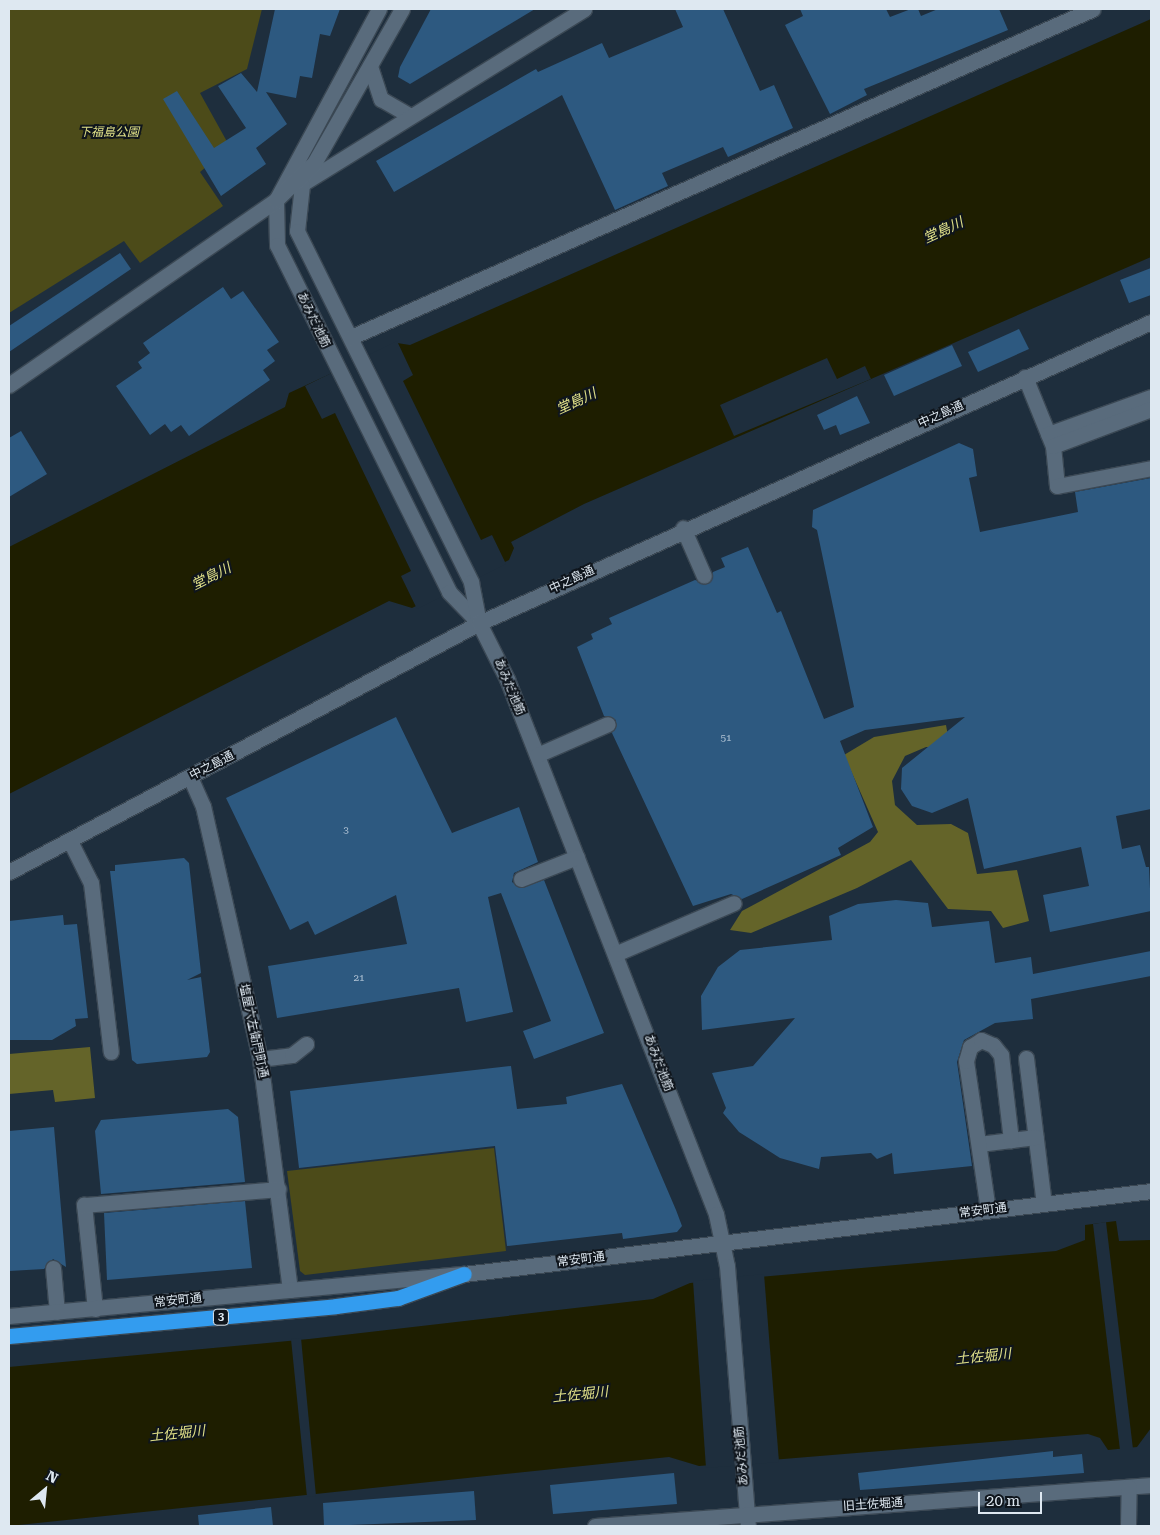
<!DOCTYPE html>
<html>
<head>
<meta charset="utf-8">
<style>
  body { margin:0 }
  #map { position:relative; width:1160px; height:1535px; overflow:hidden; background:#1e2e3d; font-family:"Roboto Serif","Noto Sans JP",serif }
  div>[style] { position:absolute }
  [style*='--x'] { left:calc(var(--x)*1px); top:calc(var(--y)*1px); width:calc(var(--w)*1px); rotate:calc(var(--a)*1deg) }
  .green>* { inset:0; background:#4c4b19 }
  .forest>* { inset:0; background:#646429 }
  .water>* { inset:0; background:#1e1e00 }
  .pier>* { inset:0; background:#1e2e3d }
  .building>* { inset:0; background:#2d5980 }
  .roads { filter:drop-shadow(1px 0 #3b4854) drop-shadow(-1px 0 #3b4854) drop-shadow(0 1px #3b4854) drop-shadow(0 -1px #3b4854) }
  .minor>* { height:15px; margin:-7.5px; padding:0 7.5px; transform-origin:7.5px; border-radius:7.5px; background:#596b7c }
  .highway>* { height:15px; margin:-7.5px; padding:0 7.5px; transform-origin:7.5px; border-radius:7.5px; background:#339cef }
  span { translate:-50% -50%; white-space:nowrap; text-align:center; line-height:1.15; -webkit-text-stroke:4px #0f151c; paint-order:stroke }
  .number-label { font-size:10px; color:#b2c4d5 }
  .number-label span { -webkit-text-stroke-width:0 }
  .shield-label span { padding:1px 4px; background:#0f151c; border:1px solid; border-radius:4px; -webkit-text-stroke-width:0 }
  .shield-label { font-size:11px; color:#dee8f1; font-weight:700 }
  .park-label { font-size:12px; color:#e0e188; font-style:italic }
  .street-label { font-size:12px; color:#dee8f1 }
  .water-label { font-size:14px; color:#e0e088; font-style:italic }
  .frame { position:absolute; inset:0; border:10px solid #dee8f1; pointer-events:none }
  .north { position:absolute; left:20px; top:1465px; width:50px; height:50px; -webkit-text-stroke:4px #0f151c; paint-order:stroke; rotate:28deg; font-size:14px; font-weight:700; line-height:20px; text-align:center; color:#dee8f1 }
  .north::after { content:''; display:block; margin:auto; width:18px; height:22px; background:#dee8f1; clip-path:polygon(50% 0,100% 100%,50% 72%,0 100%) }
  .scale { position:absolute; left:978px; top:1492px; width:64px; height:22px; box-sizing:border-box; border:2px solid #dee8f1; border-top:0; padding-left:6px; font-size:15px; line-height:18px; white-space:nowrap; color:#dee8f1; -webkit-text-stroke:4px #0f151c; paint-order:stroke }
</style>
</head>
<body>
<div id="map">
  <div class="green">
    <i style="clip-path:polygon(9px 9px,262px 9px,247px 69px,200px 93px,230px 147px,200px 172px,223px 206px,140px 263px,124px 241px,9px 313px)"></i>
    <i style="clip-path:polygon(494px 1148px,506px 1251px,305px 1275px,300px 1271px,287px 1171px)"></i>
  </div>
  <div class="forest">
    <i style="clip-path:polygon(946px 725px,950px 748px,926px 747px,905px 756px,892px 781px,895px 805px,917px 825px,951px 824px,968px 833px,977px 874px,1017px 870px,1029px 921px,1003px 928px,991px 911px,948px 909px,911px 860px,857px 888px,751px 933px,730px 930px,742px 911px,870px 842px,878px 832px,844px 755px,874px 737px)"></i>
    <i style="clip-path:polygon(90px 1047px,95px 1098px,55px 1102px,53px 1090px,9px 1094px,9px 1054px)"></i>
  </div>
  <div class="water">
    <i style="clip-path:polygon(1151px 19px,1151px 257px,584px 504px,511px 542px,514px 548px,509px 560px,412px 608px,389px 601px,9px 794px,9px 547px,285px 407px,289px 393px,397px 343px,410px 345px)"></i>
    <i style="clip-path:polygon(1116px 1221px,1119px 1241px,1151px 1240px,1151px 1428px,1137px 1447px,1108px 1450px,1100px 1438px,1088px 1434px,699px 1466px,669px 1457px,9px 1526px,9px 1367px,309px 1339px,653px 1299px,690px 1283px,1056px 1251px,1085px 1240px,1085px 1225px)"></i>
  </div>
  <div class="pier">
    <i style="clip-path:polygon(397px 341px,413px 375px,403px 381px,481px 540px,492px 535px,506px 564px,417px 609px,401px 576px,411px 571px,335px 413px,322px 419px,305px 386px)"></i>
    <i style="clip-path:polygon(827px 358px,837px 379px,865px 366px,871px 379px,734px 436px,720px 405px)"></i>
    <i style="clip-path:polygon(1106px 1222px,1133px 1449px,1130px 1450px,1120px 1450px,1093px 1224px)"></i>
    <i style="clip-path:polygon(764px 1274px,779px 1462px,706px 1468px,693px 1281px)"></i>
    <i style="clip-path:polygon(301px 1338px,316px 1496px,307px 1497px,291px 1339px)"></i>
  </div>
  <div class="building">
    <i style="clip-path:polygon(275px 9px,340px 9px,330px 36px,320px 34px,312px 78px,300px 76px,296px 98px,266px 92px,287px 124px,256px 148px,266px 164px,221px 196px,163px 99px,177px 91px,214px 148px,246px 128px,218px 86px,241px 73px,257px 92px)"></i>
    <i style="clip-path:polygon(431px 9px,535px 9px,410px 84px,398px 77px,400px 67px)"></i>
    <i style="clip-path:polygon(675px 9px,723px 9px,760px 91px,774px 85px,793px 128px,728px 157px,723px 147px,662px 173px,668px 186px,615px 210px,562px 95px,394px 192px,376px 161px,536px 69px,538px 72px,602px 43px,609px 58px,683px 27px)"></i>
    <i style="clip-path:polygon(800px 9px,886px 9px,890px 17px,911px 9px,918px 9px,921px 16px,938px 9px,999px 9px,1008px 30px,864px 89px,867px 95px,830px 114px,785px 25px,803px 16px)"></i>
    <i style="clip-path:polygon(120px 253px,131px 269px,9px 352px,9px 326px)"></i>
    <i style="clip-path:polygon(1151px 268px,1151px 295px,1129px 303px,1120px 280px)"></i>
    <i style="clip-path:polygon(223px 287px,231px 299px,243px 291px,279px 342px,267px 350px,275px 361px,263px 370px,270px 380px,189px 436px,181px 425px,171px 432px,165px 424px,150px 435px,116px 386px,142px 368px,138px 362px,150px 353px,143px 343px)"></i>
    <i style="clip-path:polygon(1019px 329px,1029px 349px,978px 372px,968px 352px)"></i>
    <i style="clip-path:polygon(952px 345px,962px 366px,894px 396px,884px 375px)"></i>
    <i style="clip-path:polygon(857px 396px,870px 423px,840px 435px,836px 425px,824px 430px,817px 415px)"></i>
    <i style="clip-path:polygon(21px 431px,47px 474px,9px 497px,9px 438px)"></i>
    <i style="clip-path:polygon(959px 443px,973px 449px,977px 476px,969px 478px,980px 532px,1078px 512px,1075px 492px,1151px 478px,1151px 809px,1116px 816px,1122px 849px,1140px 845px,1146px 867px,1149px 867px,1151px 911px,1050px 932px,1043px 895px,1089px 886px,1081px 847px,984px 869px,968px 798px,932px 813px,912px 806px,901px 789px,902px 768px,965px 717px,865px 730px,840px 741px,873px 827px,838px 848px,841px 855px,742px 899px,731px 894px,693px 906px,612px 733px,616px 720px,604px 716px,577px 647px,593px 639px,591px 634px,612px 624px,609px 618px,695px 580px,708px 584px,713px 572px,725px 567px,721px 558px,748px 547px,777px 613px,781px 611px,824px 719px,854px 707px,817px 530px,812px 527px,813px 510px)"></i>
    <i style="clip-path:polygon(396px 717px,452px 833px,519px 807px,538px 862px,514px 873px,512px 882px,520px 888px,544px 880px,604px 1033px,534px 1059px,523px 1031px,551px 1021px,501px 893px,488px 897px,513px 1012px,466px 1022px,459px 988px,277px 1018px,268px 966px,407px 944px,396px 895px,315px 935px,308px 921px,290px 930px,226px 798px)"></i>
    <i style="clip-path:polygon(184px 858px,189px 863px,201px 973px,187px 980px,201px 977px,210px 1052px,207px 1057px,137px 1064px,132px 1060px,110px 871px,115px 871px,115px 865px)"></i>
    <i style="clip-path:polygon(896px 900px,928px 903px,932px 927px,989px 921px,995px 963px,1031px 957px,1033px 974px,1151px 951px,1151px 976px,1031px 999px,1033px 1019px,995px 1023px,964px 1040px,957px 1062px,972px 1166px,894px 1174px,892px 1153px,877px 1159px,871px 1153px,821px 1157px,819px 1169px,780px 1158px,739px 1132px,723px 1113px,726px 1108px,712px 1073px,753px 1066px,795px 1018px,702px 1030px,701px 996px,718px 967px,740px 950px,832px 940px,829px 916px,858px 904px)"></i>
    <i style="clip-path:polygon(63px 915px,64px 925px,77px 924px,88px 1018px,75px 1019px,76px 1026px,52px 1040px,9px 1040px,9px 921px)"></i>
    <i style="clip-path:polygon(511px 1066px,517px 1109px,567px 1104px,566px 1097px,622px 1084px,676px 1210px,682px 1226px,677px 1232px,623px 1239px,622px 1233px,507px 1246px,495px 1146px,299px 1168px,290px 1091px)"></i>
    <i style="clip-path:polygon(228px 1109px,238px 1117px,245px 1182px,101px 1194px,95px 1131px,101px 1120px)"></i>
    <i style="clip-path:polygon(54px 1127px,66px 1267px,53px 1259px,44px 1269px,9px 1271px,9px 1131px)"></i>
    <i style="clip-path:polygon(245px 1201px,252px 1268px,107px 1280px,104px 1213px)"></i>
    <i style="clip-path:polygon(1053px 1451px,1053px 1457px,1082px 1454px,1084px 1473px,860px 1490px,858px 1473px)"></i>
    <i style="clip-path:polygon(674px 1473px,677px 1504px,553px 1514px,550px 1485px)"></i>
    <i style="clip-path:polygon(474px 1491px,476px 1520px,324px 1526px,323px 1503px)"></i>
    <i style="clip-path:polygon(271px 1507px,273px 1526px,199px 1526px,198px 1515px)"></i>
  </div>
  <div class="roads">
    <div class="minor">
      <i style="--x:379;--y:9;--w:217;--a:118.3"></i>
      <i style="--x:276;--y:200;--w:45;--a:88.7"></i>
      <i style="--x:277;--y:245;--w:387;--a:63.6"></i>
      <i style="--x:449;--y:592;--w:43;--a:45.9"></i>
      <i style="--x:370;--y:66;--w:35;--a:72"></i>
      <i style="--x:381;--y:99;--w:34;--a:30"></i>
      <i style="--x:309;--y:172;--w:188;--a:-60.3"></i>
      <i style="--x:302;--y:184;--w:332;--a:-31.8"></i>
      <i style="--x:302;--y:185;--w:46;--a:96.2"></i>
      <i style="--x:297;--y:231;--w:392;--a:63.6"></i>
      <i style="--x:471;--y:582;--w:42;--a:79"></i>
      <i style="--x:479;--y:623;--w:63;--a:63.4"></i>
      <i style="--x:507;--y:679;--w:574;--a:68.66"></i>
      <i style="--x:716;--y:1214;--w:53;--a:78.1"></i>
      <i style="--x:727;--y:1266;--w:261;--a:85.4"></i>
      <i style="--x:351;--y:337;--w:811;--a:-23.85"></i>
      <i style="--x:1025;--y:377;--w:74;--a:67.9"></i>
      <i style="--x:1053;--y:446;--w:40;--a:84.3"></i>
      <i style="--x:1057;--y:486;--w:96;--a:-10.8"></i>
      <i style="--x:9;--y:385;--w:325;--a:-34.7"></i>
      <i style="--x:276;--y:200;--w:53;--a:-44.2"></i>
      <i style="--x:1048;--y:434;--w:109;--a:-19.8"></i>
      <i style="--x:1053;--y:446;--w:105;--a:-20.7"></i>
      <i style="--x:683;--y:528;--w:52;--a:66.4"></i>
      <i style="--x:537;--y:755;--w:77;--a:-23.6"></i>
      <i style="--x:190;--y:777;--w:32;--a:66"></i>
      <i style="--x:203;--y:806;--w:259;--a:77.3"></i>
      <i style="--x:260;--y:1059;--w:233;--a:82.6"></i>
      <i style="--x:70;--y:841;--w:47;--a:63.4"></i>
      <i style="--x:91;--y:883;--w:170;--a:83.3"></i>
      <i style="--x:9;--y:872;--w:532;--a:-27.91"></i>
      <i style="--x:479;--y:623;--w:736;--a:-24.13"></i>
      <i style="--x:521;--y:879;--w:60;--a:-21.4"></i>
      <i style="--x:615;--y:954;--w:129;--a:-23.2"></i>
      <i style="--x:1026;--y:1058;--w:147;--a:83"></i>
      <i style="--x:260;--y:1059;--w:32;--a:-7"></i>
      <i style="--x:292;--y:1055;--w:18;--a:-38"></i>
      <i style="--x:979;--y:1144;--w:57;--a:-7"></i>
      <i style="--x:988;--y:1210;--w:151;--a:-98.4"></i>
      <i style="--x:966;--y:1061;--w:15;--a:-74"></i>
      <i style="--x:970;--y:1047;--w:13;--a:-32"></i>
      <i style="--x:981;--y:1040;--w:13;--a:23"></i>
      <i style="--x:993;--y:1045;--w:13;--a:51"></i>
      <i style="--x:1001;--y:1055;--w:86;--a:83.3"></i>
      <i style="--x:53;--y:1268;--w:44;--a:84.8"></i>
      <i style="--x:95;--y:1309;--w:105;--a:-96"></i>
      <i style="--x:84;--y:1205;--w:195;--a:-4.7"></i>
      <i style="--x:9;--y:1316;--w:457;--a:-5.3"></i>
      <i style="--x:464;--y:1274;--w:692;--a:-6.89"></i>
      <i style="--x:595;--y:1526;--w:558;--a:-4.22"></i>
      <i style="--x:1128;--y:1526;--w:39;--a:-89"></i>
    </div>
    <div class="highway">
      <i style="--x:9;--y:1336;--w:328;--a:-5.2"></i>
      <i style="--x:336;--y:1306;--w:63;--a:-7.4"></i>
      <i style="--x:398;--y:1298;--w:70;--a:-20"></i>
    </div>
  </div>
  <div class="number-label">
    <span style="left:726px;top:738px">51</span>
    <span style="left:346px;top:830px">3</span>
    <span style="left:359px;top:978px">21</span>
  </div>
  <div class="shield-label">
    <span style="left:221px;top:1317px">3</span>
  </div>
  <div class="park-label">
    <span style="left:109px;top:133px">下福島公園</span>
  </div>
  <div class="street-label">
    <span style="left:313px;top:320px;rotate:64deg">あみだ池筋</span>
    <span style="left:941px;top:415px;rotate:-24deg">中之島通</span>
    <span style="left:572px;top:580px;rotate:-25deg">中之島通</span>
    <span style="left:509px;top:687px;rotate:67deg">あみだ池筋</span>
    <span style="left:212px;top:766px;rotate:-27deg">中之島通</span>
    <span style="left:253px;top:1031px;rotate:78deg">塩屋六左衛門町通</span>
    <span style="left:658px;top:1063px;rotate:69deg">あみだ池筋</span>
    <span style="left:983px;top:1211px;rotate:-7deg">常安町通</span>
    <span style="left:581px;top:1260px;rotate:-7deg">常安町通</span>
    <span style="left:178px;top:1301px;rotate:-6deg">常安町通</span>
    <span style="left:742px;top:1456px;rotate:-95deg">あみだ池筋</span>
    <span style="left:873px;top:1505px;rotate:-4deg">旧土佐堀通</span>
  </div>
  <div class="water-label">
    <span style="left:943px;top:230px;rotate:-25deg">堂島川</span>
    <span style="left:576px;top:401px;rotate:-25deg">堂島川</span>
    <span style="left:211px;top:576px;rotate:-27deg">堂島川</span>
    <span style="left:983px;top:1356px;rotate:-6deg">土佐堀川</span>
    <span style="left:580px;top:1394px;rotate:-6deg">土佐堀川</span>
    <span style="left:177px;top:1433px;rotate:-6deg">土佐堀川</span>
  </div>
  <div class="frame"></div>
  <div class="north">N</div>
  <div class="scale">20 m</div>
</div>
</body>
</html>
